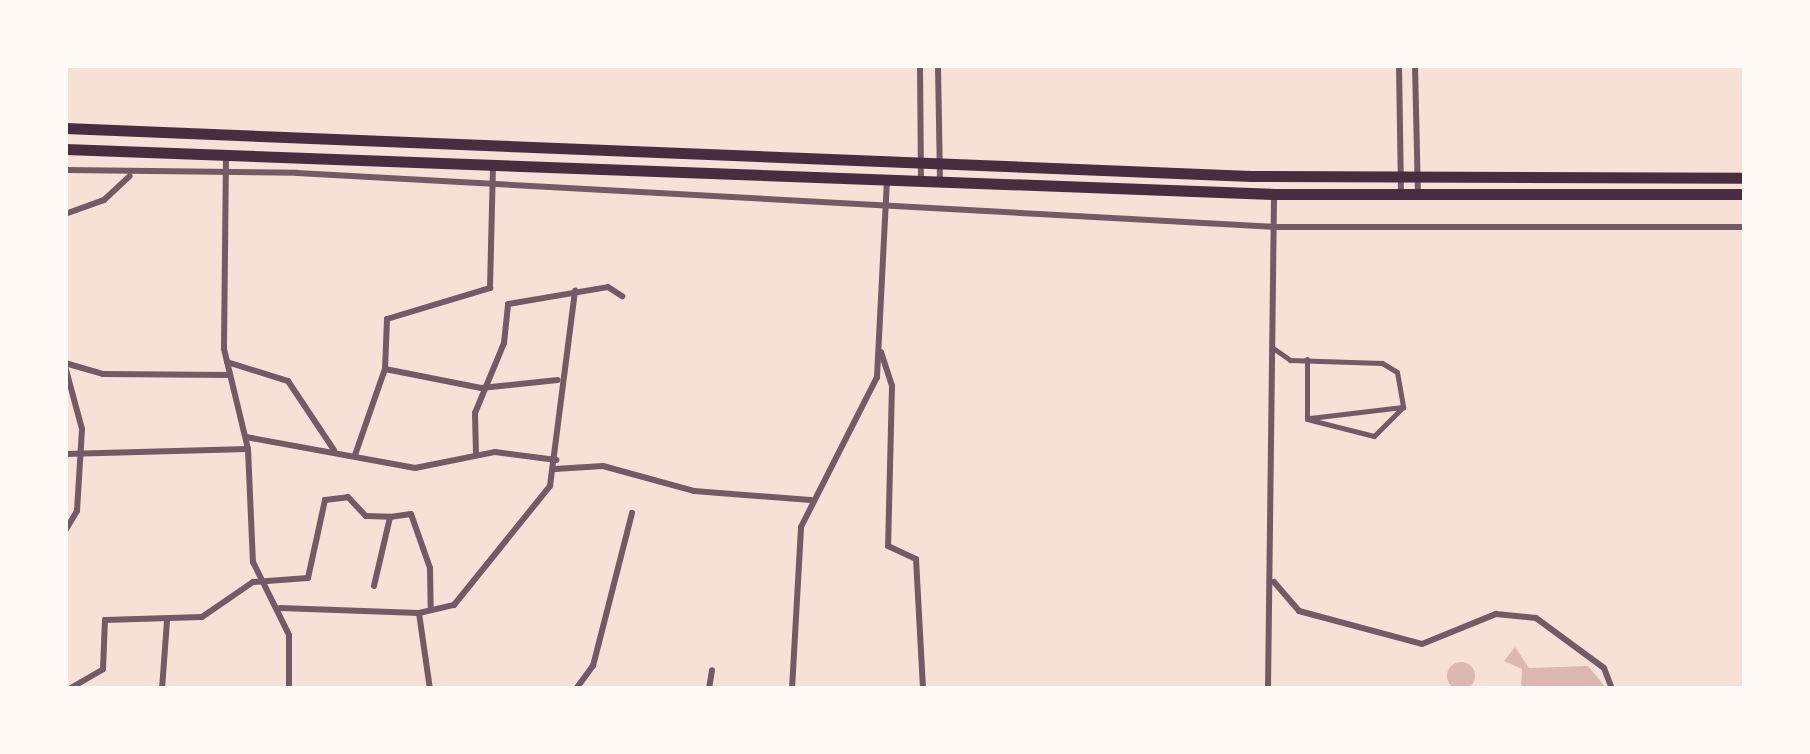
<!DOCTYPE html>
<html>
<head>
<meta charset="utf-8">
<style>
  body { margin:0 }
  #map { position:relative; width:1810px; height:754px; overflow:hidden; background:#f7e1d7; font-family:"IBM Plex Serif",serif }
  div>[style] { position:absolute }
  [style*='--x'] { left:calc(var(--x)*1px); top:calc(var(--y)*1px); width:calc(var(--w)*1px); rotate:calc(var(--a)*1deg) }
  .water>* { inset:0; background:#dcb8b0 }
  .round { border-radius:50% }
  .pedestrian>* { height:5px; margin:-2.5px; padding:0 2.5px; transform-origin:2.5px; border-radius:2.5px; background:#755966 }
  .minor>* { height:6px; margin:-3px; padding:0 3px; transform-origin:3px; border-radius:3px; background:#755966 }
  .primary>* { height:11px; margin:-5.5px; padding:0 5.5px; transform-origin:5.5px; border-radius:5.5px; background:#4a2c40 }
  span { translate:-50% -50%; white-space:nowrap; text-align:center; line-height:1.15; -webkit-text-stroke:10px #fffaf5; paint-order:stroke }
  .frame { position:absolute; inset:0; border:68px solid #fffaf5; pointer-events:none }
</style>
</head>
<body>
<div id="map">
  <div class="water">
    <i style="clip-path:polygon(1515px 647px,1529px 668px,1588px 666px,1607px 689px,1521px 689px,1522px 669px,1504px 661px)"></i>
    <i class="round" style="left:1447px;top:662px;width:28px;height:28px"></i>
  </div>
  <div class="pedestrian">
    <i style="--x:1273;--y:348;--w:21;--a:35"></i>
    <i style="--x:1290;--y:360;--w:92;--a:1.9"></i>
    <i style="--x:1382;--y:363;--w:17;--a:31"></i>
    <i style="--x:1397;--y:372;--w:36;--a:80"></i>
    <i style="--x:1403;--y:407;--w:41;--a:135"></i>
    <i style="--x:1374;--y:436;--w:69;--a:-165.8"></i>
    <i style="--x:1310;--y:418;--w:93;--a:-6.8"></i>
    <i style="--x:1307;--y:419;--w:60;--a:-90"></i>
  </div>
  <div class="minor">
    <i style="--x:920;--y:65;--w:114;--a:89.5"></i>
    <i style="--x:938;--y:65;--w:114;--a:89"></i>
    <i style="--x:1399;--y:65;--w:129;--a:89.1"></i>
    <i style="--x:1415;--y:65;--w:129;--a:88.7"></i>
    <i style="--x:226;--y:156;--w:193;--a:90.6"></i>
    <i style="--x:224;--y:349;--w:103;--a:76.5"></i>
    <i style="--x:248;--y:449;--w:113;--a:87.5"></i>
    <i style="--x:253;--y:562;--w:81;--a:63.7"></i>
    <i style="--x:289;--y:635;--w:54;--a:90"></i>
    <i style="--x:65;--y:170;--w:232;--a:0.7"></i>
    <i style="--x:297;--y:173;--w:978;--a:3.16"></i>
    <i style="--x:1274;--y:227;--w:471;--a:0"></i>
    <i style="--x:65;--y:214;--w:41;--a:-19.7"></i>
    <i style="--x:104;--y:200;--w:35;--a:-43"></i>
    <i style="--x:881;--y:352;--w:36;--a:72"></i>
    <i style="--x:892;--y:386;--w:160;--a:91.4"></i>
    <i style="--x:888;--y:546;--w:31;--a:25"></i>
    <i style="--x:916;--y:559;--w:130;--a:86.9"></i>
    <i style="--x:227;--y:362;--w:64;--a:17.3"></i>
    <i style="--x:288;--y:381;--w:83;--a:56.3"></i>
    <i style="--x:65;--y:363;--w:40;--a:16"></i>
    <i style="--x:103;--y:374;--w:127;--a:0.5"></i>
    <i style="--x:65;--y:366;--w:65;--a:74.9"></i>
    <i style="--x:82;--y:429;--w:82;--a:93.5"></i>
    <i style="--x:77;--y:511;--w:23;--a:121"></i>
    <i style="--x:385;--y:369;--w:50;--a:-87.7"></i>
    <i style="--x:387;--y:319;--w:108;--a:-16.8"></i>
    <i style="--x:490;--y:288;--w:122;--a:-88.6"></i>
    <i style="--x:246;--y:437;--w:172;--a:10.4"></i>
    <i style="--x:415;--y:468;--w:82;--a:-11.3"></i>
    <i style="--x:495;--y:452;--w:62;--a:7.5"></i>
    <i style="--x:65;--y:454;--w:183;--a:-1.6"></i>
    <i style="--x:476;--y:454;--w:41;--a:-91.4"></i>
    <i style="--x:475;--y:413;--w:76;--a:-67.5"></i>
    <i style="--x:504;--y:343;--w:39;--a:-84"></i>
    <i style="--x:508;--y:304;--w:101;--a:-9.6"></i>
    <i style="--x:608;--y:287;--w:17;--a:33"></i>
    <i style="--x:355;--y:455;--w:91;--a:-70.8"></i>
    <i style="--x:385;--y:369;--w:98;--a:11.2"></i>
    <i style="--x:481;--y:388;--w:77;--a:-5.9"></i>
    <i style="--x:555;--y:469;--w:48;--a:-3.6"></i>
    <i style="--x:603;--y:466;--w:94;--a:15.4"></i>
    <i style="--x:694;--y:491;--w:117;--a:4.4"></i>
    <i style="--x:1274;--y:582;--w:38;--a:49"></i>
    <i style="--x:1299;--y:611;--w:127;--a:15"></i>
    <i style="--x:1422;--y:644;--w:80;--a:-22.1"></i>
    <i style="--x:1496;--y:614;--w:40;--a:5.7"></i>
    <i style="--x:1536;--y:618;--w:84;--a:36.3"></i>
    <i style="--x:1604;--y:668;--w:22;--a:69"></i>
    <i style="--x:374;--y:586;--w:71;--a:-76.9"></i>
    <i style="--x:390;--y:517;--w:21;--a:-8"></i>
    <i style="--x:411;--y:514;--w:57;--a:70.6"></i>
    <i style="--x:430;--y:568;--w:39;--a:89"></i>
    <i style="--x:280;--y:608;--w:139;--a:2.1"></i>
    <i style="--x:419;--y:613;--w:36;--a:-13"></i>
    <i style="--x:454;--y:605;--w:153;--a:-51.1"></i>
    <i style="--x:550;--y:486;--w:197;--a:-82.7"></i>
    <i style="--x:419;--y:613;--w:77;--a:81.8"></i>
    <i style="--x:69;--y:689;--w:39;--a:-30"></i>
    <i style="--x:103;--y:669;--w:49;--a:-87.7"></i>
    <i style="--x:105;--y:620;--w:97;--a:-1.8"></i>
    <i style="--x:202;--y:617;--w:62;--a:-34.5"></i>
    <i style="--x:253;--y:582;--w:55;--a:-4.2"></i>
    <i style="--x:308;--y:578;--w:80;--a:-77.7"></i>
    <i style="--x:325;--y:500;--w:23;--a:-7"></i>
    <i style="--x:348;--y:497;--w:26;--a:47"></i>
    <i style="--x:366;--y:516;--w:24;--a:2"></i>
    <i style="--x:162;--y:689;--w:68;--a:-85.8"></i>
    <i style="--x:576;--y:689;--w:29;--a:-54"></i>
    <i style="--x:593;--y:666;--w:158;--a:-75.7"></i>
    <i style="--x:709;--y:689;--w:19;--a:-81"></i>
    <i style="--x:792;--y:689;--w:162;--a:-86.8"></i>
    <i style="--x:801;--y:527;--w:168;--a:-63.1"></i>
    <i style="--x:877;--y:377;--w:198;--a:-87.1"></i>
    <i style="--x:1268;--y:689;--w:494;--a:-89.3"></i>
  </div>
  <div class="primary">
    <i style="--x:65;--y:128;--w:1187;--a:2.32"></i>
    <i style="--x:1251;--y:176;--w:494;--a:0.2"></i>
    <i style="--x:65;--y:149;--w:1210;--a:2.13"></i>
    <i style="--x:1274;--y:194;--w:471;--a:0"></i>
  </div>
  <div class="frame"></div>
</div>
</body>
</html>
